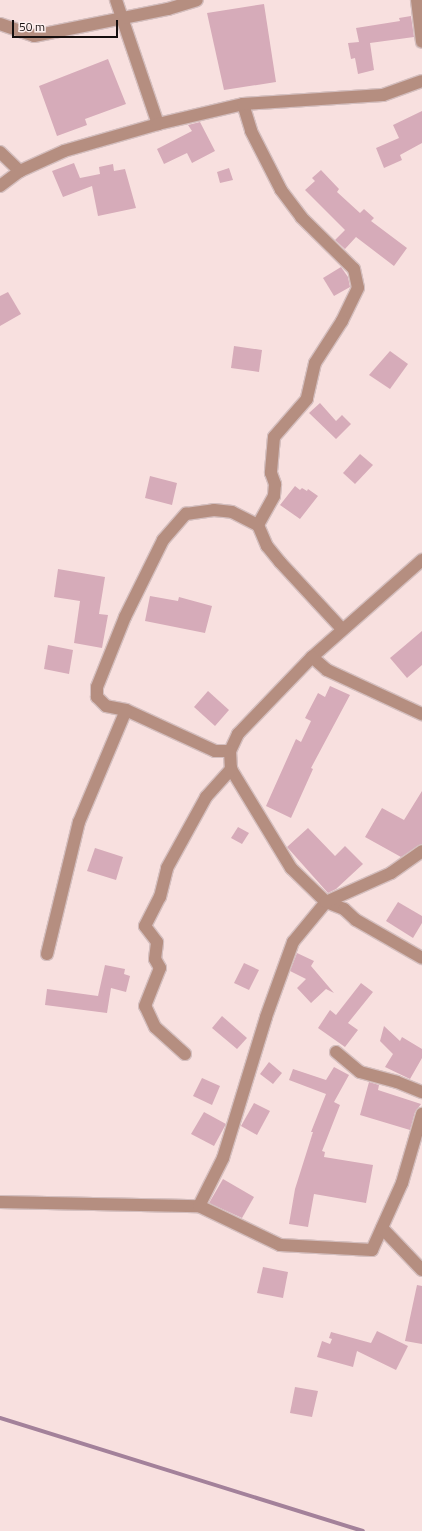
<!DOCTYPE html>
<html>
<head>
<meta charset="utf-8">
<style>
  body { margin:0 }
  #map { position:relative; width:422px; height:1531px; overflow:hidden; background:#f8e0df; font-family:"Titillium Web",sans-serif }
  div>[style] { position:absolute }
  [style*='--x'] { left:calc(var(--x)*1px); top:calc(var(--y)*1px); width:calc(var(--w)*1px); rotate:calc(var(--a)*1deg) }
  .stream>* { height:4px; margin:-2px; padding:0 2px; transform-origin:2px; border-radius:2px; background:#a3819a }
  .building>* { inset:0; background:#d6abb9 }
  .roads { filter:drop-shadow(1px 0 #d4bebe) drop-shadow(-1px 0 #d4bebe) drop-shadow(0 1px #d4bebe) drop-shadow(0 -1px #d4bebe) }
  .minor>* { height:12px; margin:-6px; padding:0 6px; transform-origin:6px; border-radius:6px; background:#b58e80 }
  span { translate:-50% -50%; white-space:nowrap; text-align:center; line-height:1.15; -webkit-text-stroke:3px #fef0ef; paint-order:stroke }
  .scale { position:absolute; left:12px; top:20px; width:106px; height:18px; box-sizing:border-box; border:2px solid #150e0e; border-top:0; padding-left:5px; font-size:12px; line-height:14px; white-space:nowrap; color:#150e0e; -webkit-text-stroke:3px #fef0ef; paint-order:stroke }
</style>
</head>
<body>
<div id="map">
  <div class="stream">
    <i style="--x:0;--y:1418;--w:380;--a:17.3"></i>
  </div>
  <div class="building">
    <i style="clip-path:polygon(264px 4px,276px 82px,224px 90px,207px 13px)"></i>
    <i style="clip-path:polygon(411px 16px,414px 37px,370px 43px,374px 70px,358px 74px,355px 58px,351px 59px,348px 43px,359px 42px,356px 28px,400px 21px,399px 18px)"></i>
    <i style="clip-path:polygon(108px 59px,126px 104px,85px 119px,87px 125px,57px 136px,39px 86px)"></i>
    <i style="clip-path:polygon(422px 111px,422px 143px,400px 155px,402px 160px,384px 168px,376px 148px,399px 138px,393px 125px)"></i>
    <i style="clip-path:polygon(200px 122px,215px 151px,192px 163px,187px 153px,164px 164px,157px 149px,192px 131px,188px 125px)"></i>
    <i style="clip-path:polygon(74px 163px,80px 178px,100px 174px,99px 167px,113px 164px,114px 171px,125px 169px,136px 208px,98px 216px,92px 186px,63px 197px,52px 171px)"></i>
    <i style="clip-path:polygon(229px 168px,233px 180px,220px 183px,217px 172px)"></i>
    <i style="clip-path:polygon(321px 170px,339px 189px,337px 192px,360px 213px,364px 209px,374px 218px,371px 221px,407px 248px,394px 266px,356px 237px,345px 249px,335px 240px,345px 230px,305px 190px,315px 181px,312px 178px)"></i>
    <i style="clip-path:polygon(341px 267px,348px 277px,350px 287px,334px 296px,323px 278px)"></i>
    <i style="clip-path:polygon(8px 292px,21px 314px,0 326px,0 296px)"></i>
    <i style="clip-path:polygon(234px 346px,262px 350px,259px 372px,231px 368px)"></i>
    <i style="clip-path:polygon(390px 351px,408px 364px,390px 389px,369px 375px)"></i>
    <i style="clip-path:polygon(320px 403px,336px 421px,342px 415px,351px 424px,336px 439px,309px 413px)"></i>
    <i style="clip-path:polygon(360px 454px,373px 465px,355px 484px,343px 473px)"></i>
    <i style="clip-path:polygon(150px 476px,177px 483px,172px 505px,145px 498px)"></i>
    <i style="clip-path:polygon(295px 486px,300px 490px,302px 488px,307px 491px,308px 489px,318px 496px,300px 519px,280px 505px)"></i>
    <i style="clip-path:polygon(58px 569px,105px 577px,99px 614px,108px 615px,102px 648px,74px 643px,80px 601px,54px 597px)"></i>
    <i style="clip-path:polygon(150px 596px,178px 601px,179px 597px,212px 606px,205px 633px,145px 621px)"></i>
    <i style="clip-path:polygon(422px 631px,422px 665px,407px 678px,390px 658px)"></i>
    <i style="clip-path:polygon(48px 645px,73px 650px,69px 674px,44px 669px)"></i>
    <i style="clip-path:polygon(330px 686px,350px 695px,311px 768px,313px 769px,291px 818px,266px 806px,296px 739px,301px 742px,311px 721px,305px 718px,318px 693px,325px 697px)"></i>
    <i style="clip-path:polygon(208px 691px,229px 710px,215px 726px,194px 707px)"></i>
    <i style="clip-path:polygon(422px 791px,422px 844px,401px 857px,365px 837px,382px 808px,404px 820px)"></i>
    <i style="clip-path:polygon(238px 827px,249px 833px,242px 844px,231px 838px)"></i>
    <i style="clip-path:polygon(308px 828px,335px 856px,345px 846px,363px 864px,336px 889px,328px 893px,287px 847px)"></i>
    <i style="clip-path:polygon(95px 848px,123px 857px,116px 880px,87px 871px)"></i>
    <i style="clip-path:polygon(398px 902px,422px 916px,422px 923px,413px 938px,386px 921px)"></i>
    <i style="clip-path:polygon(297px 953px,314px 961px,311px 966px,334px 993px,326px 989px,311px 1003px,297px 988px,306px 979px,290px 971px)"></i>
    <i style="clip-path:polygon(244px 963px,259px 970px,249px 990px,234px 983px)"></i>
    <i style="clip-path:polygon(105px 965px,125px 969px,124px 974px,130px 976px,126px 992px,111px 988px,107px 1013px,45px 1005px,47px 989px,98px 996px)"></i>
    <i style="clip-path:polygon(361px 983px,373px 992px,348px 1023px,358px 1030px,345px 1047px,318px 1028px,330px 1010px,336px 1015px)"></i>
    <i style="clip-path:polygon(222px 1016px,247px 1038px,237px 1049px,212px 1028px)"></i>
    <i style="clip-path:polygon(384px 1026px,400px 1041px,402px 1037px,422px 1049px,422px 1058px,410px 1079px,385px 1067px,393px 1054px,380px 1041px)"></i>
    <i style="clip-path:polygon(269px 1062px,282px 1073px,273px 1084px,260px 1074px)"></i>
    <i style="clip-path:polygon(334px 1067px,349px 1075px,334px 1102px,340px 1105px,322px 1151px,325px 1152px,324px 1157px,373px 1165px,366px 1203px,314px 1194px,308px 1227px,289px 1224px,295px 1189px,313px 1132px,311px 1132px,326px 1094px,289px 1080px,293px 1069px,326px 1080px)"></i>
    <i style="clip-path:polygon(202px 1078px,220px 1086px,212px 1105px,193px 1096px)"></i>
    <i style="clip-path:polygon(369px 1082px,379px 1085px,378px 1090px,421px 1104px,415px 1112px,410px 1130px,360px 1115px)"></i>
    <i style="clip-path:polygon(254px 1103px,270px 1111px,257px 1135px,241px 1126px)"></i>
    <i style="clip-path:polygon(204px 1112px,226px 1124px,214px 1146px,191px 1134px)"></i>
    <i style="clip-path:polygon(223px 1179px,254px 1197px,242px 1218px,209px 1203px)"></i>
    <i style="clip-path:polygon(263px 1267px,288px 1272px,283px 1298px,257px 1293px)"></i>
    <i style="clip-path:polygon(417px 1285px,422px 1286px,422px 1344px,405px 1341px)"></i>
    <i style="clip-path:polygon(377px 1331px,408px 1346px,396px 1370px,357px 1351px,353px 1367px,317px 1357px,322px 1341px,330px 1344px,332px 1339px,329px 1338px,331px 1332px,371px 1343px)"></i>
    <i style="clip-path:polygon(295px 1387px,318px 1391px,312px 1417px,290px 1413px)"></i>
  </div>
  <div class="roads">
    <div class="minor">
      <i style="--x:116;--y:0;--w:131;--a:71.3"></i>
      <i style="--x:417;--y:0;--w:42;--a:83.2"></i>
      <i style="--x:0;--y:24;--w:36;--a:19"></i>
      <i style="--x:34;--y:36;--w:137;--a:-11.4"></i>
      <i style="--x:168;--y:9;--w:30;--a:-17"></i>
      <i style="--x:243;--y:104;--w:28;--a:73"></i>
      <i style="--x:251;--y:131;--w:66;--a:63"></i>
      <i style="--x:281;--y:190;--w:34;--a:53"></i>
      <i style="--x:301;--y:217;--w:74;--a:44.5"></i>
      <i style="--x:354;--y:269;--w:19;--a:78"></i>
      <i style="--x:358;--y:288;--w:37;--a:116"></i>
      <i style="--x:342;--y:321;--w:50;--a:122.7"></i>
      <i style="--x:315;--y:363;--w:37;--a:103"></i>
      <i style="--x:307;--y:399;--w:50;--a:131"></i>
      <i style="--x:274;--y:437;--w:36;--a:95"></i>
      <i style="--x:271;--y:473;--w:12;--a:70"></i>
      <i style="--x:275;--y:484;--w:12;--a:95"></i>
      <i style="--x:274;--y:496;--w:33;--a:119"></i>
      <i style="--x:0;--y:152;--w:28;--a:44"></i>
      <i style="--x:0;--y:186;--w:25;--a:-37"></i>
      <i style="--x:20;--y:171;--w:48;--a:-24.4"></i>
      <i style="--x:64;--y:151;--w:98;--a:-16"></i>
      <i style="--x:158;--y:124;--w:87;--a:-13.2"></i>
      <i style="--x:243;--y:104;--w:140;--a:-3.7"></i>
      <i style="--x:383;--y:95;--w:41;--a:-19.7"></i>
      <i style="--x:258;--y:525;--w:23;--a:67"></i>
      <i style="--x:267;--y:546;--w:21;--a:51"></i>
      <i style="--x:280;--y:562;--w:91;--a:47.2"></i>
      <i style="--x:422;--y:560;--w:147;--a:138.6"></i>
      <i style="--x:312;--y:657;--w:107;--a:133.9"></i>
      <i style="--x:238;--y:734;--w:19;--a:115"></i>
      <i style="--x:230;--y:751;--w:18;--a:87"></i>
      <i style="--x:231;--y:769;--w:116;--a:58.8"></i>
      <i style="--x:291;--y:868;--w:49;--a:44.2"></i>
      <i style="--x:326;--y:902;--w:19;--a:21"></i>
      <i style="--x:344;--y:909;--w:16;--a:43"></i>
      <i style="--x:356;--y:920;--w:76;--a:29.9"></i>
      <i style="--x:312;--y:657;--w:20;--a:41"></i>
      <i style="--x:327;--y:670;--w:105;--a:24.9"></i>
      <i style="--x:230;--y:751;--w:15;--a:180"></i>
      <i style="--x:215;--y:751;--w:98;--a:-155.3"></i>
      <i style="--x:126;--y:710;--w:20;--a:-169"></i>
      <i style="--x:106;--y:706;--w:13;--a:-135"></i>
      <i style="--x:97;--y:697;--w:10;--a:-90"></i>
      <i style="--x:97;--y:687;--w:75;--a:-68.2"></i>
      <i style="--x:125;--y:617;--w:86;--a:-63.7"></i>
      <i style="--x:163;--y:540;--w:35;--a:-49"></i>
      <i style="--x:186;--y:514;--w:28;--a:-8"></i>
      <i style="--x:214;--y:510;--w:18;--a:6"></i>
      <i style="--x:232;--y:512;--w:29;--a:27"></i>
      <i style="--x:47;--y:954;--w:136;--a:-76.4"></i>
      <i style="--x:79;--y:822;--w:121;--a:-67.2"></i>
      <i style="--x:336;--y:1052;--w:31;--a:40"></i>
      <i style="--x:360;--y:1072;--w:38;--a:15"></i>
      <i style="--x:397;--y:1082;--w:27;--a:22"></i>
      <i style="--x:185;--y:1054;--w:40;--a:-138"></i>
      <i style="--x:155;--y:1027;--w:23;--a:-115"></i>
      <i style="--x:145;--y:1006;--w:41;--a:-68.5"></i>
      <i style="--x:160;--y:968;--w:10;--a:-119"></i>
      <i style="--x:155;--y:959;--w:17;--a:-83"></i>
      <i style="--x:157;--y:942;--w:20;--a:-127"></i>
      <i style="--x:145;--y:926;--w:33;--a:-63"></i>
      <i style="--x:160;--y:897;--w:30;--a:-76"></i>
      <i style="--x:167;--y:868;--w:81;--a:-61.2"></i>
      <i style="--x:206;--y:797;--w:38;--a:-48"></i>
      <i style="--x:0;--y:1202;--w:199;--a:1.2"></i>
      <i style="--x:199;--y:1206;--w:90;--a:25.7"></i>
      <i style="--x:280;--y:1245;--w:92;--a:3.1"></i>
      <i style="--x:372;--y:1250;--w:73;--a:-65.9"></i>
      <i style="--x:402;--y:1183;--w:72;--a:-73.8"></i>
      <i style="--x:199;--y:1206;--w:54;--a:-63.4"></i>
      <i style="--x:223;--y:1158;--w:147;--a:-73"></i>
      <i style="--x:266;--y:1017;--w:80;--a:-70.2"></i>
      <i style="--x:293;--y:942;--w:52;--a:-50.5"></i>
      <i style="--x:326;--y:902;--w:71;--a:-24"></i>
      <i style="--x:391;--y:873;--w:38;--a:-35"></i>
      <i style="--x:382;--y:1228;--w:58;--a:46.4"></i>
    </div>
  </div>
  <div class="scale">50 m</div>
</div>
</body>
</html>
